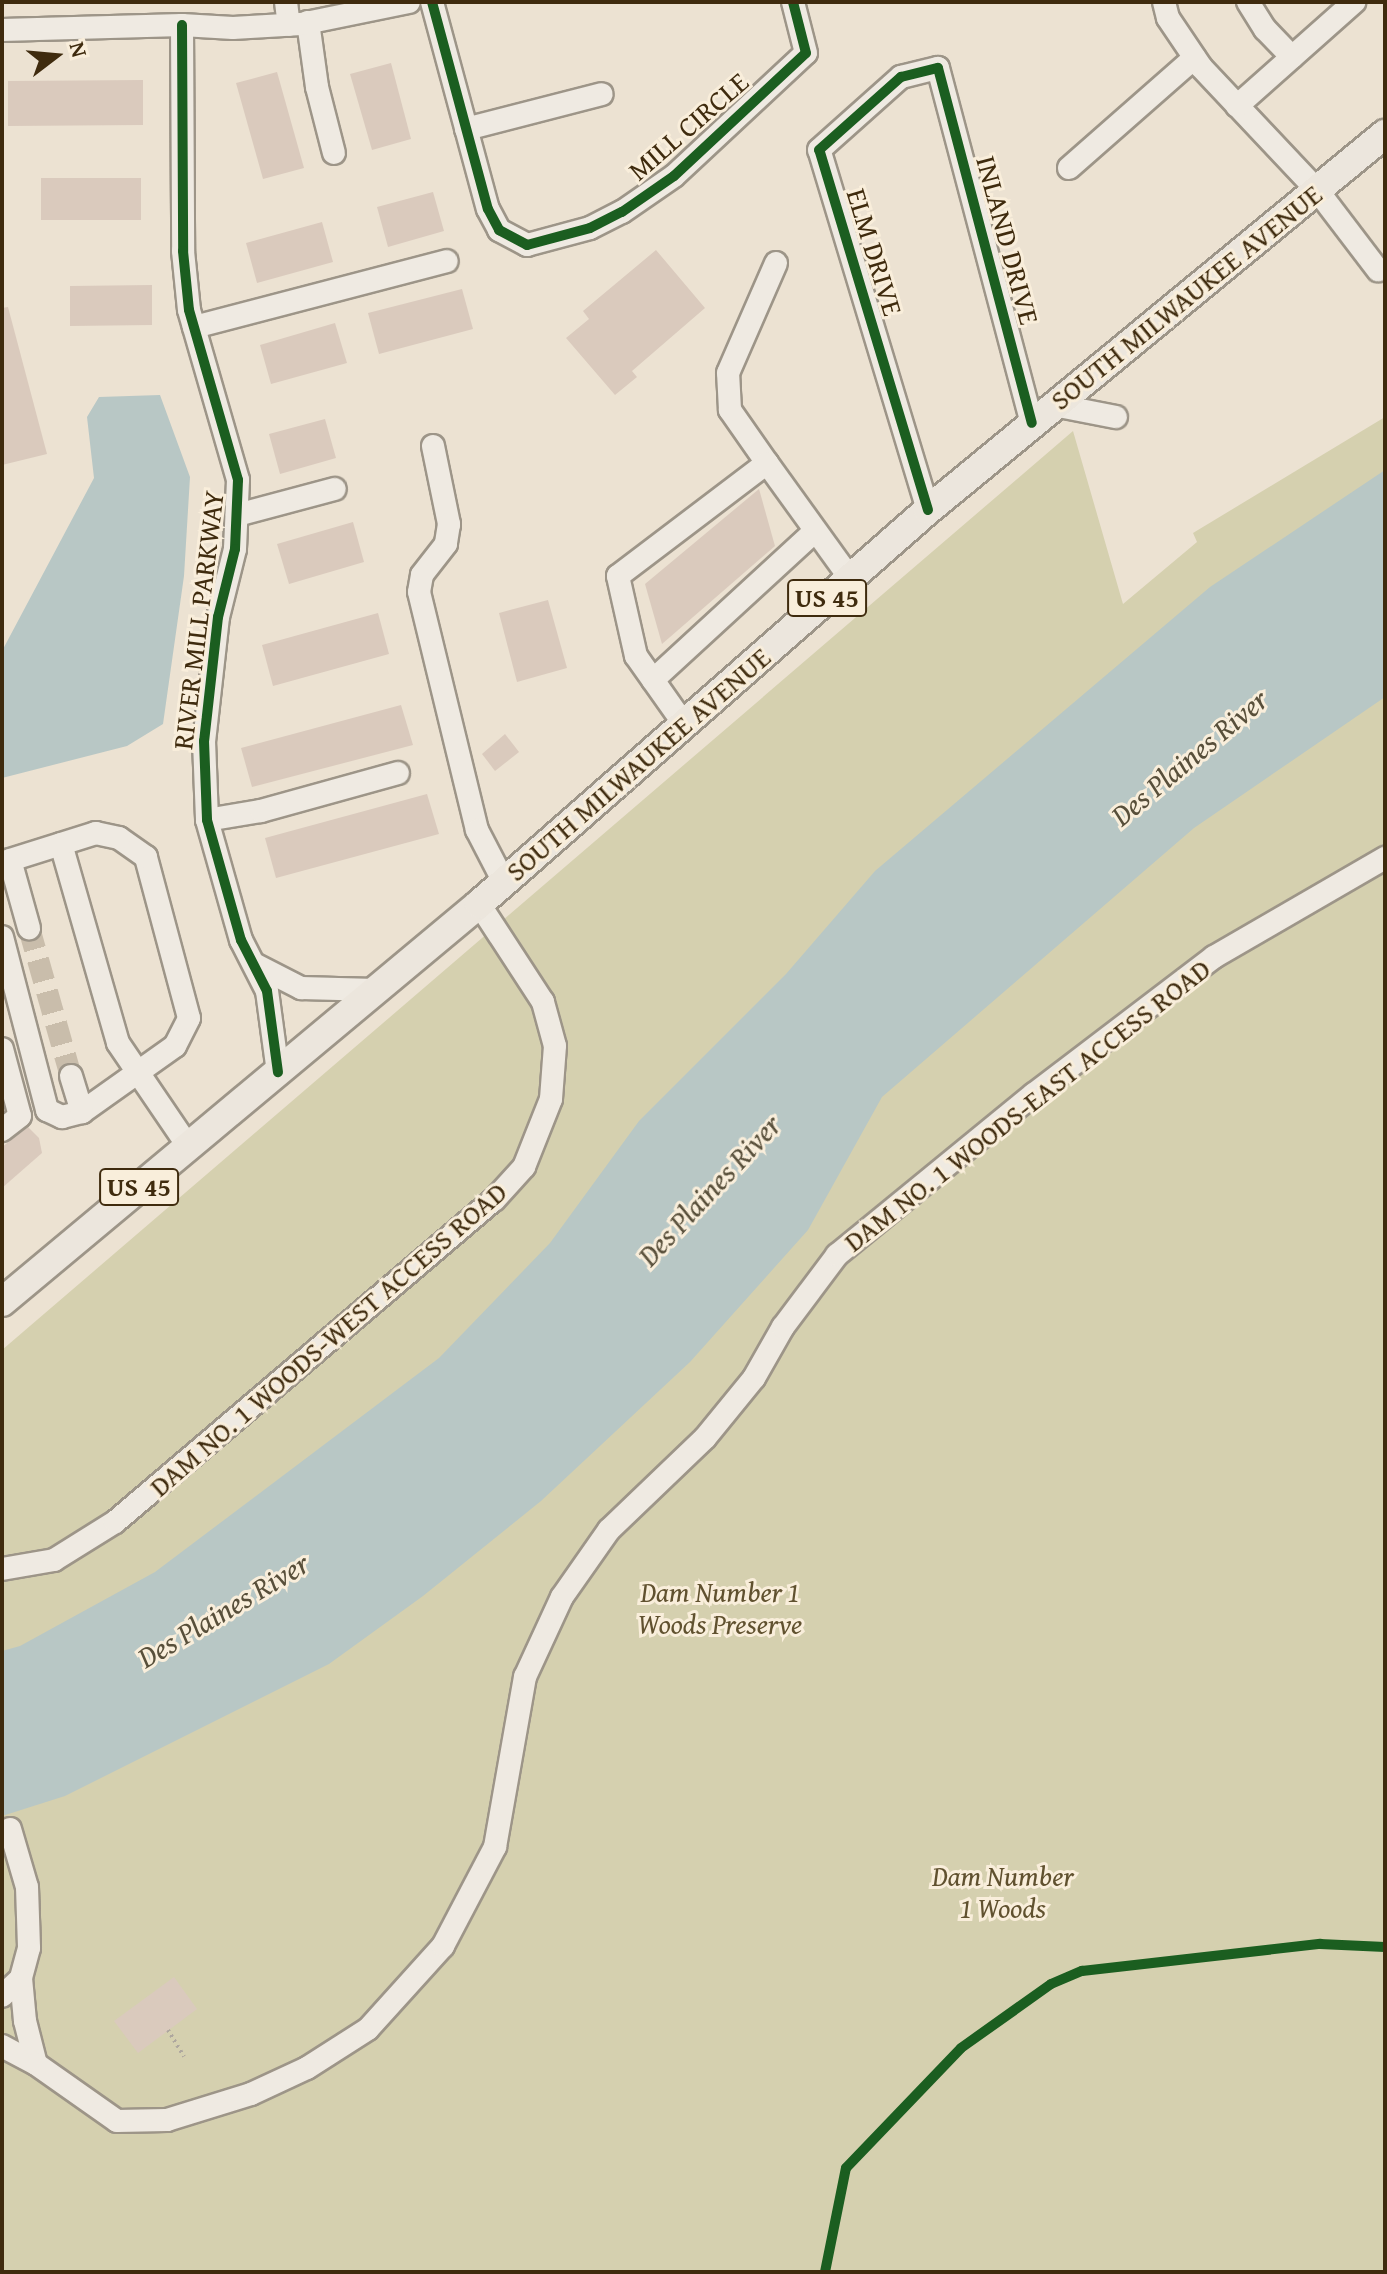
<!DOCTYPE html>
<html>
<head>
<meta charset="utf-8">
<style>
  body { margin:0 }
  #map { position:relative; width:1387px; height:2274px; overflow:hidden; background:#ece2d2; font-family:"Gentium Book Plus",serif }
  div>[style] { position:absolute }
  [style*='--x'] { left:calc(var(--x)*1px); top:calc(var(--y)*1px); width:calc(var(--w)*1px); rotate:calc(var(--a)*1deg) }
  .green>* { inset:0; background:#d5d0af }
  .water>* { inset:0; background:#b8c7c5 }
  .building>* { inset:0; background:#dacabd }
  .minor-tunnel>* { height:22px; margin-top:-11px; transform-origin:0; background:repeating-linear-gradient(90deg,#c9bdab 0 22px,transparent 0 33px) }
  .path>* { height:4px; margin-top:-2px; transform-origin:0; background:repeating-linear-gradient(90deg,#aea79e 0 2px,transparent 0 6px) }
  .roads { filter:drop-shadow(2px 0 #9d9588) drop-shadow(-2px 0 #9d9588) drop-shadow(0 2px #9d9588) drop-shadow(0 -2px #9d9588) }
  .minor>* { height:22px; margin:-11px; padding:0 11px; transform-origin:11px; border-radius:11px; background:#efeae2 }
  .major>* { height:28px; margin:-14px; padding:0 14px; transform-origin:14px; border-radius:14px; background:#ece6dd }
  .cycleway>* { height:10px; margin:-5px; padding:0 5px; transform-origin:5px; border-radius:5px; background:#1b5e20 }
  span { translate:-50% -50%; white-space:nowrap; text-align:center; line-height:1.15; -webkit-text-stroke:6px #f9eedb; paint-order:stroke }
  .shield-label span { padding:2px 6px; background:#f9eedb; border:2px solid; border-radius:6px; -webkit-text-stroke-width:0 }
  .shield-label { font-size:26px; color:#3f2b0e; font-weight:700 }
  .street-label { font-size:28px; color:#3f2b0e }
  .park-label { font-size:28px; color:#60512f; font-style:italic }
  .water-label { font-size:30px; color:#584f3a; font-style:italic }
  .frame { position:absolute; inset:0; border:4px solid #3f2b0e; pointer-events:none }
  .north { position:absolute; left:16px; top:16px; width:80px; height:80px; -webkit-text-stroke:6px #f9eedb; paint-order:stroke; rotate:74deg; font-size:22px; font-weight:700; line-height:32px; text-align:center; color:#3f2b0e }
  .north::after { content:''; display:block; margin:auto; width:28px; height:36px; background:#3f2b0e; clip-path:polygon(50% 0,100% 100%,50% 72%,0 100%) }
</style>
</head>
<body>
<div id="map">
  <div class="green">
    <i style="clip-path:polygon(1385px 417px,1385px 2272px,2px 2272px,2px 1350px,1073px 431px,1123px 604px,1197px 542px,1193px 533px)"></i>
  </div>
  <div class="water">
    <i style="clip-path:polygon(160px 395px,190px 477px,184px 576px,163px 724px,127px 746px,2px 778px,2px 651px,94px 478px,87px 417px,99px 397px)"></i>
    <i style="clip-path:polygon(1385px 470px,1385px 697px,1194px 828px,882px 1097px,808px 1230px,690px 1362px,541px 1501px,423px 1596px,329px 1664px,65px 1796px,2px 1816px,2px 1651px,20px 1646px,155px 1572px,439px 1358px,550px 1243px,639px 1121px,786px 974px,875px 871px,1210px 587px)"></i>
  </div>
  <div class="building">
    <i style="clip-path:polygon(391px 63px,411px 139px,372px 150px,350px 74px)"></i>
    <i style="clip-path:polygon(277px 72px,304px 168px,263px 179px,236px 83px)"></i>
    <i style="clip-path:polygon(143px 80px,143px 125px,8px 126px,8px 81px)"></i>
    <i style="clip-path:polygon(41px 178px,141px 178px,141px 220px,41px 220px)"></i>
    <i style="clip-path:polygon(433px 192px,444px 231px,388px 247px,377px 207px)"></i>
    <i style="clip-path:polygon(322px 222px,333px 262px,257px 283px,246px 243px)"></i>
    <i style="clip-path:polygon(656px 250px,705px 308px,632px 371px,637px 377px,615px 395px,566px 338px,589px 319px,583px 311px)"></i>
    <i style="clip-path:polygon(152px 285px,152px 325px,70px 326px,70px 286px)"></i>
    <i style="clip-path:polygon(462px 289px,473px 329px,379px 354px,368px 313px)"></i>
    <i style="clip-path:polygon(8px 307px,47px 454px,2px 465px,2px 308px)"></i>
    <i style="clip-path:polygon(335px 323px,347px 363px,271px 384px,260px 345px)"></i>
    <i style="clip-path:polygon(325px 419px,336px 458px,280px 474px,269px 434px)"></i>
    <i style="clip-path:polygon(759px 489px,775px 546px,662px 644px,645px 584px)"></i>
    <i style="clip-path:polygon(353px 522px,364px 562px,289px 584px,277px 544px)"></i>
    <i style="clip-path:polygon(548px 600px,567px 668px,517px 682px,499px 613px)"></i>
    <i style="clip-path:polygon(378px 613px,389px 654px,273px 686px,262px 645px)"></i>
    <i style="clip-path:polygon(401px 705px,413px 745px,252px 787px,241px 748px)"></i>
    <i style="clip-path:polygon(505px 734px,519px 752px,495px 771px,482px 754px)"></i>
    <i style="clip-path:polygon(427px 794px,439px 834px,276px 878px,265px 838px)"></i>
    <i style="clip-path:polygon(28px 1127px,39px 1138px,42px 1153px,2px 1188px,2px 1147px)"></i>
    <i style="clip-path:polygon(174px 1977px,197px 2009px,138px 2053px,114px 2021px)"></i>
  </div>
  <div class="minor-tunnel">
    <i style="--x:29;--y:928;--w:154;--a:74.2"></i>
  </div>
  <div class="path">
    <i style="--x:168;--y:2030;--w:31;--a:59"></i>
  </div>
  <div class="roads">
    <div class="minor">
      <i style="--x:286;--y:2;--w:23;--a:83"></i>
      <i style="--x:432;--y:2;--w:214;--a:74.9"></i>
      <i style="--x:488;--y:209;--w:24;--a:62"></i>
      <i style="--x:499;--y:230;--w:32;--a:28"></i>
      <i style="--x:527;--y:245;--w:65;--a:-15.1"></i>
      <i style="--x:590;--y:228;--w:36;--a:-27"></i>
      <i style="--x:622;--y:212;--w:63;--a:-34.7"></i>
      <i style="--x:674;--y:176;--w:180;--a:-43"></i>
      <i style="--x:806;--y:53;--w:53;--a:-104.3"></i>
      <i style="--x:1164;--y:2;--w:16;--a:76"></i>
      <i style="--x:1168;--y:18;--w:59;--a:56"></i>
      <i style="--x:1201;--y:67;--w:169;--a:46.7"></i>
      <i style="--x:1317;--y:190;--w:101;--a:52.7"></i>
      <i style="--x:1248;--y:2;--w:32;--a:58"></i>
      <i style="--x:1265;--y:29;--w:39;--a:46"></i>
      <i style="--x:308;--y:22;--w:66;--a:82.1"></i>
      <i style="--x:317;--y:87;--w:68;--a:75.6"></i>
      <i style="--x:182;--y:25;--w:226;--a:89.7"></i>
      <i style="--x:183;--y:251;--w:59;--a:84.2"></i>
      <i style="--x:189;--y:310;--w:177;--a:73.9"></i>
      <i style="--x:238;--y:480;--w:69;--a:92.5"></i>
      <i style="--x:235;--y:549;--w:70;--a:104"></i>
      <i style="--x:218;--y:617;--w:125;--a:96.4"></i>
      <i style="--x:204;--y:741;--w:79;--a:87.8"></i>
      <i style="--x:207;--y:820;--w:125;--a:74.2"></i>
      <i style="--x:241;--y:940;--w:57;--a:63"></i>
      <i style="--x:267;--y:991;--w:82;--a:82.3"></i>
      <i style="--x:2;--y:30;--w:180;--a:-1.6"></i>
      <i style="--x:182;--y:25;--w:51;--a:3.4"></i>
      <i style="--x:233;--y:28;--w:68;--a:-3.4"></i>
      <i style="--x:301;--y:24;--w:110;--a:-11.5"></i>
      <i style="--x:1237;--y:106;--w:157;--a:-41.6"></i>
      <i style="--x:466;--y:129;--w:140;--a:-14.4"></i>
      <i style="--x:1069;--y:168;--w:167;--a:-41.3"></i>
      <i style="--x:194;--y:327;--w:261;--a:-14.6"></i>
      <i style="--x:1054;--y:405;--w:63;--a:11"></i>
      <i style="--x:433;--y:446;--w:80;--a:78.4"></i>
      <i style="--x:449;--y:524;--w:20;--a:99"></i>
      <i style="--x:446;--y:544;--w:39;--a:128"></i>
      <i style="--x:422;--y:575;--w:17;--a:100"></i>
      <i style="--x:419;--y:592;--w:245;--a:76.3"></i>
      <i style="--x:477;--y:830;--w:59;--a:62.6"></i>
      <i style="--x:767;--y:463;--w:65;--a:-124.9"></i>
      <i style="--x:730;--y:410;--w:37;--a:-93"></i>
      <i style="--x:728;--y:373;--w:120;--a:-66.4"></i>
      <i style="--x:928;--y:510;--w:376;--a:-106.8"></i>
      <i style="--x:819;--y:150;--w:110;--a:-41.7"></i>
      <i style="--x:901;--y:77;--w:38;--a:-14"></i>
      <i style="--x:938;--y:68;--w:367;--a:75.2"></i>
      <i style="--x:237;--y:515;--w:101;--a:-14.9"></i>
      <i style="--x:653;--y:680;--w:220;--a:-42.6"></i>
      <i style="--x:684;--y:724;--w:83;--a:-125.2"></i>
      <i style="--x:636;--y:656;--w:82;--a:-102.7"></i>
      <i style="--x:618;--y:576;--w:187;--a:-37.2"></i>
      <i style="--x:767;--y:463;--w:142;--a:54.2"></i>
      <i style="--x:207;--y:820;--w:55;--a:-9.5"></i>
      <i style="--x:261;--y:811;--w:142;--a:-15.5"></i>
      <i style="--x:61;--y:844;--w:207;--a:74"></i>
      <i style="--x:118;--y:1043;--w:125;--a:55.8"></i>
      <i style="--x:2;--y:937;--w:179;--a:75.4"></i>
      <i style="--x:47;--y:1110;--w:17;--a:25"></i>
      <i style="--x:62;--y:1117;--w:21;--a:-14"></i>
      <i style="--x:82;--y:1112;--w:114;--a:-35.4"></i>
      <i style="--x:175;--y:1046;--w:31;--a:-63"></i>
      <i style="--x:189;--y:1018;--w:167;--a:-105"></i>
      <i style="--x:146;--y:857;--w:33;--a:-145"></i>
      <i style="--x:119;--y:838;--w:24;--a:-168"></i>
      <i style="--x:96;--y:833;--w:90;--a:162.6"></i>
      <i style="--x:10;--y:860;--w:71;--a:74.4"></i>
      <i style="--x:256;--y:965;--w:51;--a:27.1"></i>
      <i style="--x:301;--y:988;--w:75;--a:1.5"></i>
      <i style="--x:2;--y:1049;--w:69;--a:75"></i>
      <i style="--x:20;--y:1116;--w:23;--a:142"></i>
      <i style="--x:71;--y:1076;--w:38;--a:73"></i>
      <i style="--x:2;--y:1569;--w:53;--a:-9.8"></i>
      <i style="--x:54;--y:1560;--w:72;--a:-31.9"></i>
      <i style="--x:115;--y:1522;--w:497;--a:-40.4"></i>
      <i style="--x:494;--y:1200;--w:45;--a:-47.7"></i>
      <i style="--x:524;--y:1167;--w:73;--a:-68.3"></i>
      <i style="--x:551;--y:1099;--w:53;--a:-85.7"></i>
      <i style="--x:555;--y:1046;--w:46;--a:-105.3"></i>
      <i style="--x:543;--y:1002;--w:117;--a:-123.1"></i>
      <i style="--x:10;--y:1829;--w:60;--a:73.7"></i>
      <i style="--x:27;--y:1887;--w:61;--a:88.1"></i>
      <i style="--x:29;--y:1948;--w:31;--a:105"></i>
      <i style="--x:21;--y:1978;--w:43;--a:84.7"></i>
      <i style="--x:25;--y:2021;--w:44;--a:75.7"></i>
      <i style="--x:2;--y:1996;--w:26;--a:-43"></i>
      <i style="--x:2;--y:2046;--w:38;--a:28"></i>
      <i style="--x:36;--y:2064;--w:99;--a:35.1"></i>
      <i style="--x:117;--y:2121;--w:50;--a:-1.1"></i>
      <i style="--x:167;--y:2120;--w:88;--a:-17.2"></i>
      <i style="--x:251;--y:2094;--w:62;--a:-24.9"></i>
      <i style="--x:307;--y:2068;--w:72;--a:-32.6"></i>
      <i style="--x:368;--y:2029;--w:112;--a:-47.9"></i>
      <i style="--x:443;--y:1946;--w:112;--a:-62.3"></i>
      <i style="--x:495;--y:1847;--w:173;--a:-80"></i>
      <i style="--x:525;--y:1677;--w:88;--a:-65.2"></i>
      <i style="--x:562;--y:1597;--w:82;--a:-55"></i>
      <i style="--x:609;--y:1530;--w:133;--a:-43.8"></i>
      <i style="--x:705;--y:1438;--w:77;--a:-50.8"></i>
      <i style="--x:754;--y:1378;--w:59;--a:-60.4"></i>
      <i style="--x:783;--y:1327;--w:90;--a:-53.1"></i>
      <i style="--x:837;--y:1255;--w:254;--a:-39.3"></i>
      <i style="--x:1034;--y:1094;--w:226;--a:-37.3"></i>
      <i style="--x:1214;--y:957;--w:198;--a:-30.1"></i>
    </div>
    <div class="major">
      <i style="--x:2;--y:1302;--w:621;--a:-39.84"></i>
      <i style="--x:479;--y:904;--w:597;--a:-41.27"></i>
      <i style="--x:928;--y:510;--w:592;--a:-39.45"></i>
    </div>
  </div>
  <div class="cycleway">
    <i style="--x:432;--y:2;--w:214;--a:74.9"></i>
    <i style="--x:488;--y:209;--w:24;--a:62"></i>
    <i style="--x:499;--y:230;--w:32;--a:28"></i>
    <i style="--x:527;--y:245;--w:65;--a:-15.1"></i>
    <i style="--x:590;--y:228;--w:36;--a:-27"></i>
    <i style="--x:622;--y:212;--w:63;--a:-34.7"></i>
    <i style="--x:674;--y:176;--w:180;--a:-43"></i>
    <i style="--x:806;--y:53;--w:53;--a:-104.3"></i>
    <i style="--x:182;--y:25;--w:226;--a:89.7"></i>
    <i style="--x:183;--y:251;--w:59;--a:84.2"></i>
    <i style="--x:189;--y:310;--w:177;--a:73.9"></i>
    <i style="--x:238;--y:480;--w:69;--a:92.5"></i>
    <i style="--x:235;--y:549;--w:70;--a:104"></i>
    <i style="--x:218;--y:617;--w:125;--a:96.4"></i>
    <i style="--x:204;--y:741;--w:79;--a:87.8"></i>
    <i style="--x:207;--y:820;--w:125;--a:74.2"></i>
    <i style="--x:241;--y:940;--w:57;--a:63"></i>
    <i style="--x:267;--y:991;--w:82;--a:82.3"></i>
    <i style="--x:928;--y:510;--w:376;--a:-106.8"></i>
    <i style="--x:819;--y:150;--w:110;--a:-41.7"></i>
    <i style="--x:901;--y:77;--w:38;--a:-14"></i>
    <i style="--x:938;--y:68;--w:367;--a:75.2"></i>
    <i style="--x:825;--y:2272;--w:106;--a:-78.6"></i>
    <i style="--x:846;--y:2168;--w:166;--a:-46.2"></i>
    <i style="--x:961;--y:2048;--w:110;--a:-35.4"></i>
    <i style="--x:1051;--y:1984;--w:34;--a:-23"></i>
    <i style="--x:1082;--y:1971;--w:240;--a:-6.5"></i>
    <i style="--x:1320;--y:1944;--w:65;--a:2.6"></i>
  </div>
  <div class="shield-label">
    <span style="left:827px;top:598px">US 45</span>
    <span style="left:139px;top:1187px">US 45</span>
  </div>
  <div class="street-label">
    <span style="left:688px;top:126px;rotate:-41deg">MILL CIRCLE</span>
    <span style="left:1008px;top:240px;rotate:75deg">INLAND DRIVE</span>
    <span style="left:875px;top:252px;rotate:73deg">ELM DRIVE</span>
    <span style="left:1186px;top:297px;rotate:-39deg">SOUTH MILWAUKEE AVENUE</span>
    <span style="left:198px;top:620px;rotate:-83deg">RIVER MILL PARKWAY</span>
    <span style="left:638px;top:764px;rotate:-41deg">SOUTH MILWAUKEE AVENUE</span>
    <span style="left:1027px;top:1105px;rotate:-38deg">DAM NO. 1 WOODS-EAST ACCESS ROAD</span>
    <span style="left:328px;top:1339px;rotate:-41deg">DAM NO. 1 WOODS-WEST ACCESS ROAD</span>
  </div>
  <div class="park-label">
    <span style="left:720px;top:1608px">Dam Number 1<br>Woods Preserve</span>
    <span style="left:1003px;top:1892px">Dam Number<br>1 Woods</span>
  </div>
  <div class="water-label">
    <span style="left:1189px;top:757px;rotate:-40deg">Des Plaines River</span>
    <span style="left:709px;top:1190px;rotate:-47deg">Des Plaines River</span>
    <span style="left:223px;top:1610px;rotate:-31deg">Des Plaines River</span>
  </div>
  <div class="frame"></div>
  <div class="north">N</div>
</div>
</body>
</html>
